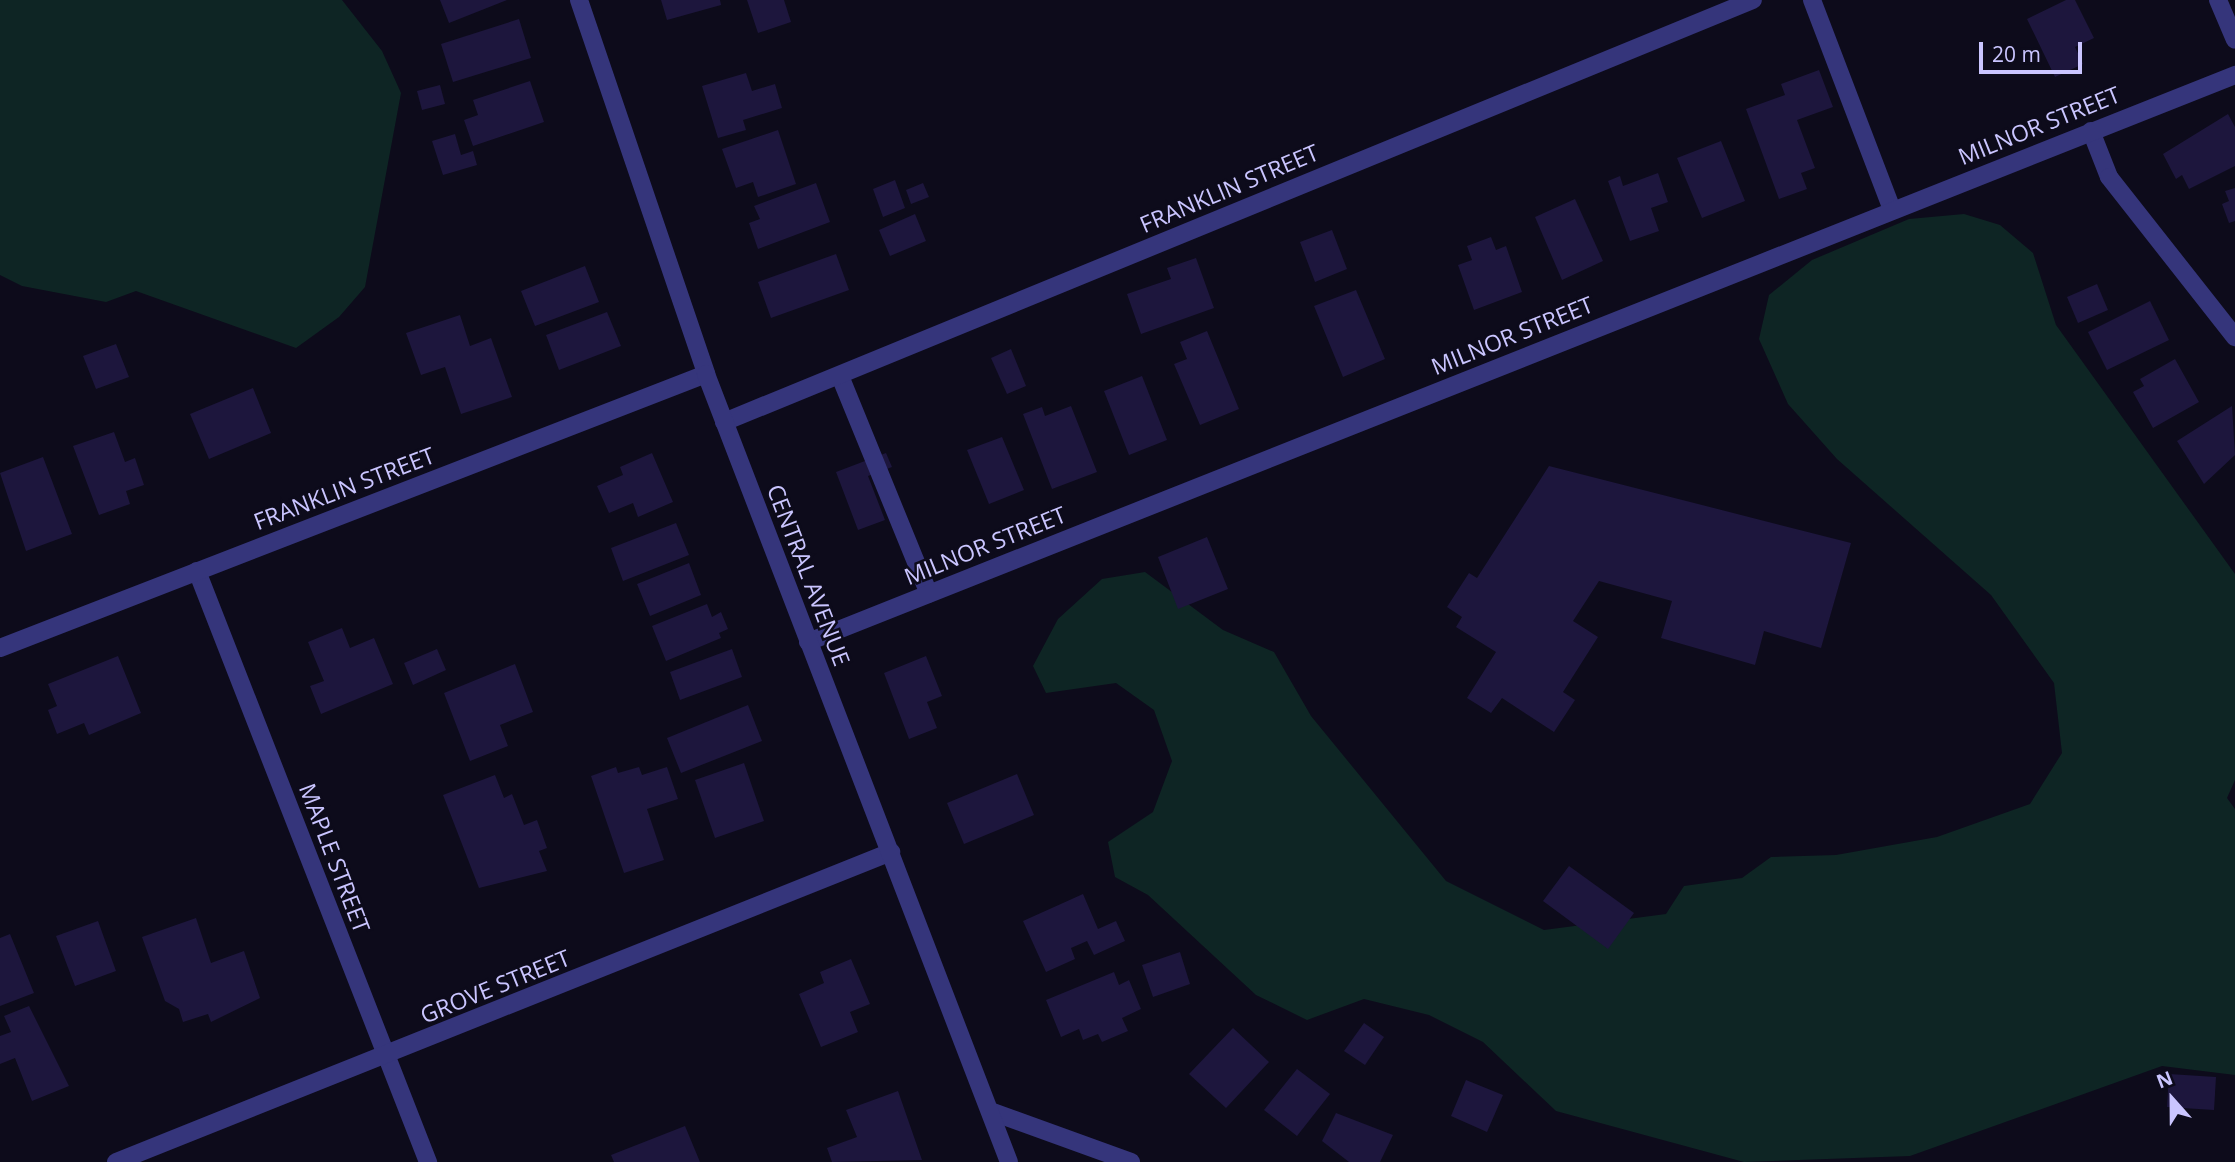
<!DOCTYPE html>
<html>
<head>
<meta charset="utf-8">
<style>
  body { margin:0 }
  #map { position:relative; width:2235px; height:1162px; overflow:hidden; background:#0d0b1b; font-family:"Open Sans",sans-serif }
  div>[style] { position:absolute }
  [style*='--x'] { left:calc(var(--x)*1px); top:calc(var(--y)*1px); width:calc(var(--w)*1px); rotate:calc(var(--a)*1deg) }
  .green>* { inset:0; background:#0e2524 }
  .building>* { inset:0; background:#1d163d }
  .service>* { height:18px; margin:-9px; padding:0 9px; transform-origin:9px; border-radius:9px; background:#35357b }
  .minor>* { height:18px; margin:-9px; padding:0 9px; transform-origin:9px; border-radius:9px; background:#35357b }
  .tertiary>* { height:18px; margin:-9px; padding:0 9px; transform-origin:9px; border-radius:9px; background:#35357b }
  span { translate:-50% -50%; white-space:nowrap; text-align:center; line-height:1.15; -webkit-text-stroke:5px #0d0b1b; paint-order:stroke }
  .street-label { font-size:23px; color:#cac5ff }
  .north { position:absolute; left:2137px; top:1064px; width:70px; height:70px; -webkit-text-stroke:5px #0d0b1b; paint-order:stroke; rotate:339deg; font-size:19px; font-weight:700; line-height:28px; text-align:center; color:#cac5ff }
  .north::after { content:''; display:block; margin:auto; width:24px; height:32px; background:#cac5ff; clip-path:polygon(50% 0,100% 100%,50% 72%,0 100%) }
  .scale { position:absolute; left:1979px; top:42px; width:103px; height:32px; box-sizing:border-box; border:4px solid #cac5ff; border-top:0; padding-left:9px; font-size:21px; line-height:24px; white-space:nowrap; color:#cac5ff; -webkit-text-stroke:5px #0d0b1b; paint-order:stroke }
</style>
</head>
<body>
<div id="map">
  <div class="green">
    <i style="clip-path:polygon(0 0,342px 0,382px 51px,401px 93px,365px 287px,339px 317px,296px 348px,136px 291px,106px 302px,22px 286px,0 275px)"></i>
    <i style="clip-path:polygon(1964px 214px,2000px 225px,2033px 253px,2056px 325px,2235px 574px,2235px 780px,2227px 798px,2235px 809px,2235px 1075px,2162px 1066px,1910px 1156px,1744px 1162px,1556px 1111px,1483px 1042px,1429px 1015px,1364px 999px,1307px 1020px,1256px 995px,1148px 895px,1115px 877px,1108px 842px,1153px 812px,1172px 761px,1154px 710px,1116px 683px,1046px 693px,1033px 666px,1058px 619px,1102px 579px,1145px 572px,1223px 630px,1274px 652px,1311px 716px,1446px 881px,1544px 930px,1666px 914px,1684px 886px,1742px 878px,1771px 857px,1836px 855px,1937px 837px,2030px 804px,2062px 753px,2054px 683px,1991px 595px,1837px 459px,1788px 404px,1759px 339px,1769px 295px,1812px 260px,1909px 219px)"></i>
  </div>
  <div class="building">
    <i style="clip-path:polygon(440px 0,507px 0,449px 23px)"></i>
    <i style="clip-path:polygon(661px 0,720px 0,721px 5px,667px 20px)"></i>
    <i style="clip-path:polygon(747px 0,784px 0,791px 22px,758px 33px)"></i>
    <i style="clip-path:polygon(2066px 0,2075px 0,2094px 38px,2075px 47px,2083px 64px,2055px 77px,2027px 19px)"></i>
    <i style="clip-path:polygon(519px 19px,531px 58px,453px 82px,441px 44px)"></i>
    <i style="clip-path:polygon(1819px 70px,1833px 107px,1797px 120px,1815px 168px,1801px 173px,1807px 189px,1779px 199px,1746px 109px,1785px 95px,1781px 84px)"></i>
    <i style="clip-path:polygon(746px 73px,752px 91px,775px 84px,782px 108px,743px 120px,746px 130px,718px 138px,702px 86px)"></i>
    <i style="clip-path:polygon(530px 81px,544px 122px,473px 146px,464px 120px,478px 115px,473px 100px)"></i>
    <i style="clip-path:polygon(440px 85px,445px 104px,422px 110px,417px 91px)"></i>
    <i style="clip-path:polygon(2228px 114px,2235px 127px,2235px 166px,2189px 189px,2182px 175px,2176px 179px,2163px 154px)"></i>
    <i style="clip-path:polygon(778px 130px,796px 184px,758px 197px,753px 182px,736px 188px,722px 149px)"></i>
    <i style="clip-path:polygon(455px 134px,461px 155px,473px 151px,477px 165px,443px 175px,432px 141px)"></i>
    <i style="clip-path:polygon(1721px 141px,1745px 201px,1702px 218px,1677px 158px)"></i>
    <i style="clip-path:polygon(1658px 173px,1668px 202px,1651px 208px,1659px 231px,1630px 241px,1608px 181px,1620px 176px,1623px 186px)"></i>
    <i style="clip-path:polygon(895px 180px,905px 208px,883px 217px,873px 189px)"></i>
    <i style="clip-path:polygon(816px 183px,830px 222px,758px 249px,749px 223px,760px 219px,754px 206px)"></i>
    <i style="clip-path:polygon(923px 183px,929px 197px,911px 204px,906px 190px)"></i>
    <i style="clip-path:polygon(2235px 188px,2235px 221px,2229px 223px,2222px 204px,2229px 201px,2225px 191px)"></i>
    <i style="clip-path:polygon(1575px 199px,1603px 261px,1562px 280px,1535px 217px)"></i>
    <i style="clip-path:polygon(915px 214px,926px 241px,890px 256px,879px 230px)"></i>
    <i style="clip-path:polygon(1332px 230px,1347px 269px,1315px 282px,1300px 242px)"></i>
    <i style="clip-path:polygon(1491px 237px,1496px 250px,1506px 246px,1522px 292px,1474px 310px,1458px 265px,1472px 260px,1467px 246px)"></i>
    <i style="clip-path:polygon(836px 254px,849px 290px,771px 318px,758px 282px)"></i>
    <i style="clip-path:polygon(1196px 258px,1214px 308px,1141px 334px,1127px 294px,1171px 279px,1167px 268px)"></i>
    <i style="clip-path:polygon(585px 266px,599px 302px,535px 326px,521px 291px)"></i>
    <i style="clip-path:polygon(2097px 284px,2108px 310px,2078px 323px,2067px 297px)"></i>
    <i style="clip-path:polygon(1356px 290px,1385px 359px,1343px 377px,1314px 306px)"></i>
    <i style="clip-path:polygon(2150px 301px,2169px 340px,2107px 370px,2088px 332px)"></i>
    <i style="clip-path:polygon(607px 312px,621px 346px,559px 370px,546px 335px)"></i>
    <i style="clip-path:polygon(460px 315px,470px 346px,491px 338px,512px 397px,461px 414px,445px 367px,421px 375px,406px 333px)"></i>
    <i style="clip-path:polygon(1207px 331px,1239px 409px,1200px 425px,1174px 364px,1187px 359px,1180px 342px)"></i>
    <i style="clip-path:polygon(116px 344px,129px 377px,96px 389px,83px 356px)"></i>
    <i style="clip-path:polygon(1011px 349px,1026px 386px,1007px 394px,991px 358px)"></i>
    <i style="clip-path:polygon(2175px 359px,2199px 402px,2153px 428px,2133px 392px,2144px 386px,2140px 379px)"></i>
    <i style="clip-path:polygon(1142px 376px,1167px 440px,1129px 455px,1104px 391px)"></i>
    <i style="clip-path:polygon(253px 388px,271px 433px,209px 459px,190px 414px)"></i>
    <i style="clip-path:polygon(1071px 406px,1097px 472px,1052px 489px,1023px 414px,1042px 407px,1045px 416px)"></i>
    <i style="clip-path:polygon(2232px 406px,2235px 455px,2204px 484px,2177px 441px)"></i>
    <i style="clip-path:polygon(114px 432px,125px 462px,135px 458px,144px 485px,126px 491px,130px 504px,99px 515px,73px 446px)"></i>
    <i style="clip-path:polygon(1002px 437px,1024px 490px,989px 504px,967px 450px)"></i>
    <i style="clip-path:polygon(652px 453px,673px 502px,638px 517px,633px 503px,609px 513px,597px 486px,623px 475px,620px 467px)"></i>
    <i style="clip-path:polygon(886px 453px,892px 467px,868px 476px,885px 520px,858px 530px,836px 472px)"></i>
    <i style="clip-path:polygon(43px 457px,72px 534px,26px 551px,0 473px)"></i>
    <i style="clip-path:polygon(1549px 466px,1851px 543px,1821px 648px,1764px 631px,1755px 665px,1661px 638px,1672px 601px,1599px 581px,1573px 621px,1598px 637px,1563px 692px,1575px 700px,1554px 732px,1502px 698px,1491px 713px,1467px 698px,1496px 652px,1456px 627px,1462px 617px,1447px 607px,1469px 573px,1477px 578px)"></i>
    <i style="clip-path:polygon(676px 523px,689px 555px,623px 581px,611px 548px)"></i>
    <i style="clip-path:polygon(1207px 537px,1228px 589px,1178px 609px,1158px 557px)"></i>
    <i style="clip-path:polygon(689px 563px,701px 595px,650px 616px,637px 584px)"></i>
    <i style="clip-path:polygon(707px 604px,712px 617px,721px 612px,728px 629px,719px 633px,721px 638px,666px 661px,652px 626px)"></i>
    <i style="clip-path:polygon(342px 628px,350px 648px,374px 638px,393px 684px,321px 714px,310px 686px,324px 681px,308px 642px)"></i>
    <i style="clip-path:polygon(437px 649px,446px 670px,413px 685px,404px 663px)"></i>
    <i style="clip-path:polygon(732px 649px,742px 677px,680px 700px,670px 672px)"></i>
    <i style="clip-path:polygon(118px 656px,141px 713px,89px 735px,84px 723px,57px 734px,48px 710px,57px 706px,48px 684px)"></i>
    <i style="clip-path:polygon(926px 656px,942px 696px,927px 702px,937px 728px,909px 739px,884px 673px)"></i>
    <i style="clip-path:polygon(515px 664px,533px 712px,500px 725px,508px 746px,470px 761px,444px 693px)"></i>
    <i style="clip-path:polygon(748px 705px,762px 741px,681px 773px,667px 738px)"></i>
    <i style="clip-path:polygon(744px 763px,764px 821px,715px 838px,695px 780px)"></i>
    <i style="clip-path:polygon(616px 767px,618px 773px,639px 767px,642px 775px,667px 767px,678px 799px,647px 809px,664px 860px,624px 873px,591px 776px)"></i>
    <i style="clip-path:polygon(1017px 774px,1034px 815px,964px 844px,947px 803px)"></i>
    <i style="clip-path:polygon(495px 775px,504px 798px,512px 794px,524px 825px,537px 820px,547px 848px,539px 851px,547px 871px,479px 888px,443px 795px)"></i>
    <i style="clip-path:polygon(1569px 866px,1634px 913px,1608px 949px,1543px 901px)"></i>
    <i style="clip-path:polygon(1083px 894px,1098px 929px,1116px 921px,1125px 941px,1094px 955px,1087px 941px,1071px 948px,1075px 959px,1046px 972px,1023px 921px)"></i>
    <i style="clip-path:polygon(196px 918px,211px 963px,244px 951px,260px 998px,211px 1022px,208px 1014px,183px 1022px,179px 1009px,165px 1001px,142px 937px)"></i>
    <i style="clip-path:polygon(98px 921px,116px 971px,75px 986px,56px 936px)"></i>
    <i style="clip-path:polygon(10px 934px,34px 993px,0 1006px,0 938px)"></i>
    <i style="clip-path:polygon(1180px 952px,1190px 984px,1153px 997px,1142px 965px)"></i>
    <i style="clip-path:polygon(851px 959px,870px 1004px,850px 1012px,858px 1032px,821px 1047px,799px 994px,824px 983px,820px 972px)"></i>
    <i style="clip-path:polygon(1114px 972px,1119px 985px,1129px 980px,1141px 1009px,1122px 1018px,1128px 1031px,1102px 1042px,1098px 1034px,1083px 1040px,1079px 1029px,1061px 1037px,1046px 1000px)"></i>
    <i style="clip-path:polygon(29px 1006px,69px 1086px,32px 1101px,15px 1058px,0 1064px,0 1036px,11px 1032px,4px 1016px)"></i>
    <i style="clip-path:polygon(1364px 1023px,1384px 1037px,1365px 1065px,1344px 1051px)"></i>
    <i style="clip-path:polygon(1233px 1028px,1269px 1062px,1226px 1108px,1189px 1074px)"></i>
    <i style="clip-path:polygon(1297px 1069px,1330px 1094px,1297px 1136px,1264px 1110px)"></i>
    <i style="clip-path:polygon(2169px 1074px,2216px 1077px,2214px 1110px,2167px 1107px)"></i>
    <i style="clip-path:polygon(1466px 1080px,1503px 1095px,1487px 1132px,1451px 1116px)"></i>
    <i style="clip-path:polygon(898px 1091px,922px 1160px,832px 1162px,827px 1148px,857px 1137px,846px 1110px)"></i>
    <i style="clip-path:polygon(1336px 1113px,1393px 1135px,1380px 1162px,1349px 1162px,1322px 1141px)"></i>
    <i style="clip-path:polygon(685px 1126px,700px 1162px,614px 1162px,611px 1155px)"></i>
  </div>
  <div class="service">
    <i style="--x:840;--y:376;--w:235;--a:67.8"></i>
  </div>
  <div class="minor">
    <i style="--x:1812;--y:0;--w:225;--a:69.1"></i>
    <i style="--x:2218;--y:0;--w:43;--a:67"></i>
    <i style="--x:2091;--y:131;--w:49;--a:68.6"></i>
    <i style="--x:2109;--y:177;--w:204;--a:51.8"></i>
    <i style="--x:724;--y:422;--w:1112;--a:-22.3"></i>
    <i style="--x:197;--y:571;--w:635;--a:68.65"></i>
    <i style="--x:808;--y:642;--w:1536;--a:-21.67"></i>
    <i style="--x:0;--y:648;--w:757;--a:-21.21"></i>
    <i style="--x:990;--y:1111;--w:150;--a:19.9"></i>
    <i style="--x:116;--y:1162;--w:835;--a:-21.8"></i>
  </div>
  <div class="tertiary">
    <i style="--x:579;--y:0;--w:395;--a:71.2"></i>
    <i style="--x:706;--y:374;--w:844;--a:68.97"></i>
  </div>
  <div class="street-label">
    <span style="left:2039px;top:125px;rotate:-22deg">MILNOR STREET</span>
    <span style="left:1229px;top:188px;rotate:-23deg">FRANKLIN STREET</span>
    <span style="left:1512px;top:335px;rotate:-22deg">MILNOR STREET</span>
    <span style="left:344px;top:488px;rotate:-21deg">FRANKLIN STREET</span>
    <span style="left:985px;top:545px;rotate:-22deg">MILNOR STREET</span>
    <span style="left:809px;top:575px;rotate:69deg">CENTRAL AVENUE</span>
    <span style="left:335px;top:858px;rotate:69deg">MAPLE STREET</span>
    <span style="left:495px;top:986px;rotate:-22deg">GROVE STREET</span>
  </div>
  <div class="north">N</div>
  <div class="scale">20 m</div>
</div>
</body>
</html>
